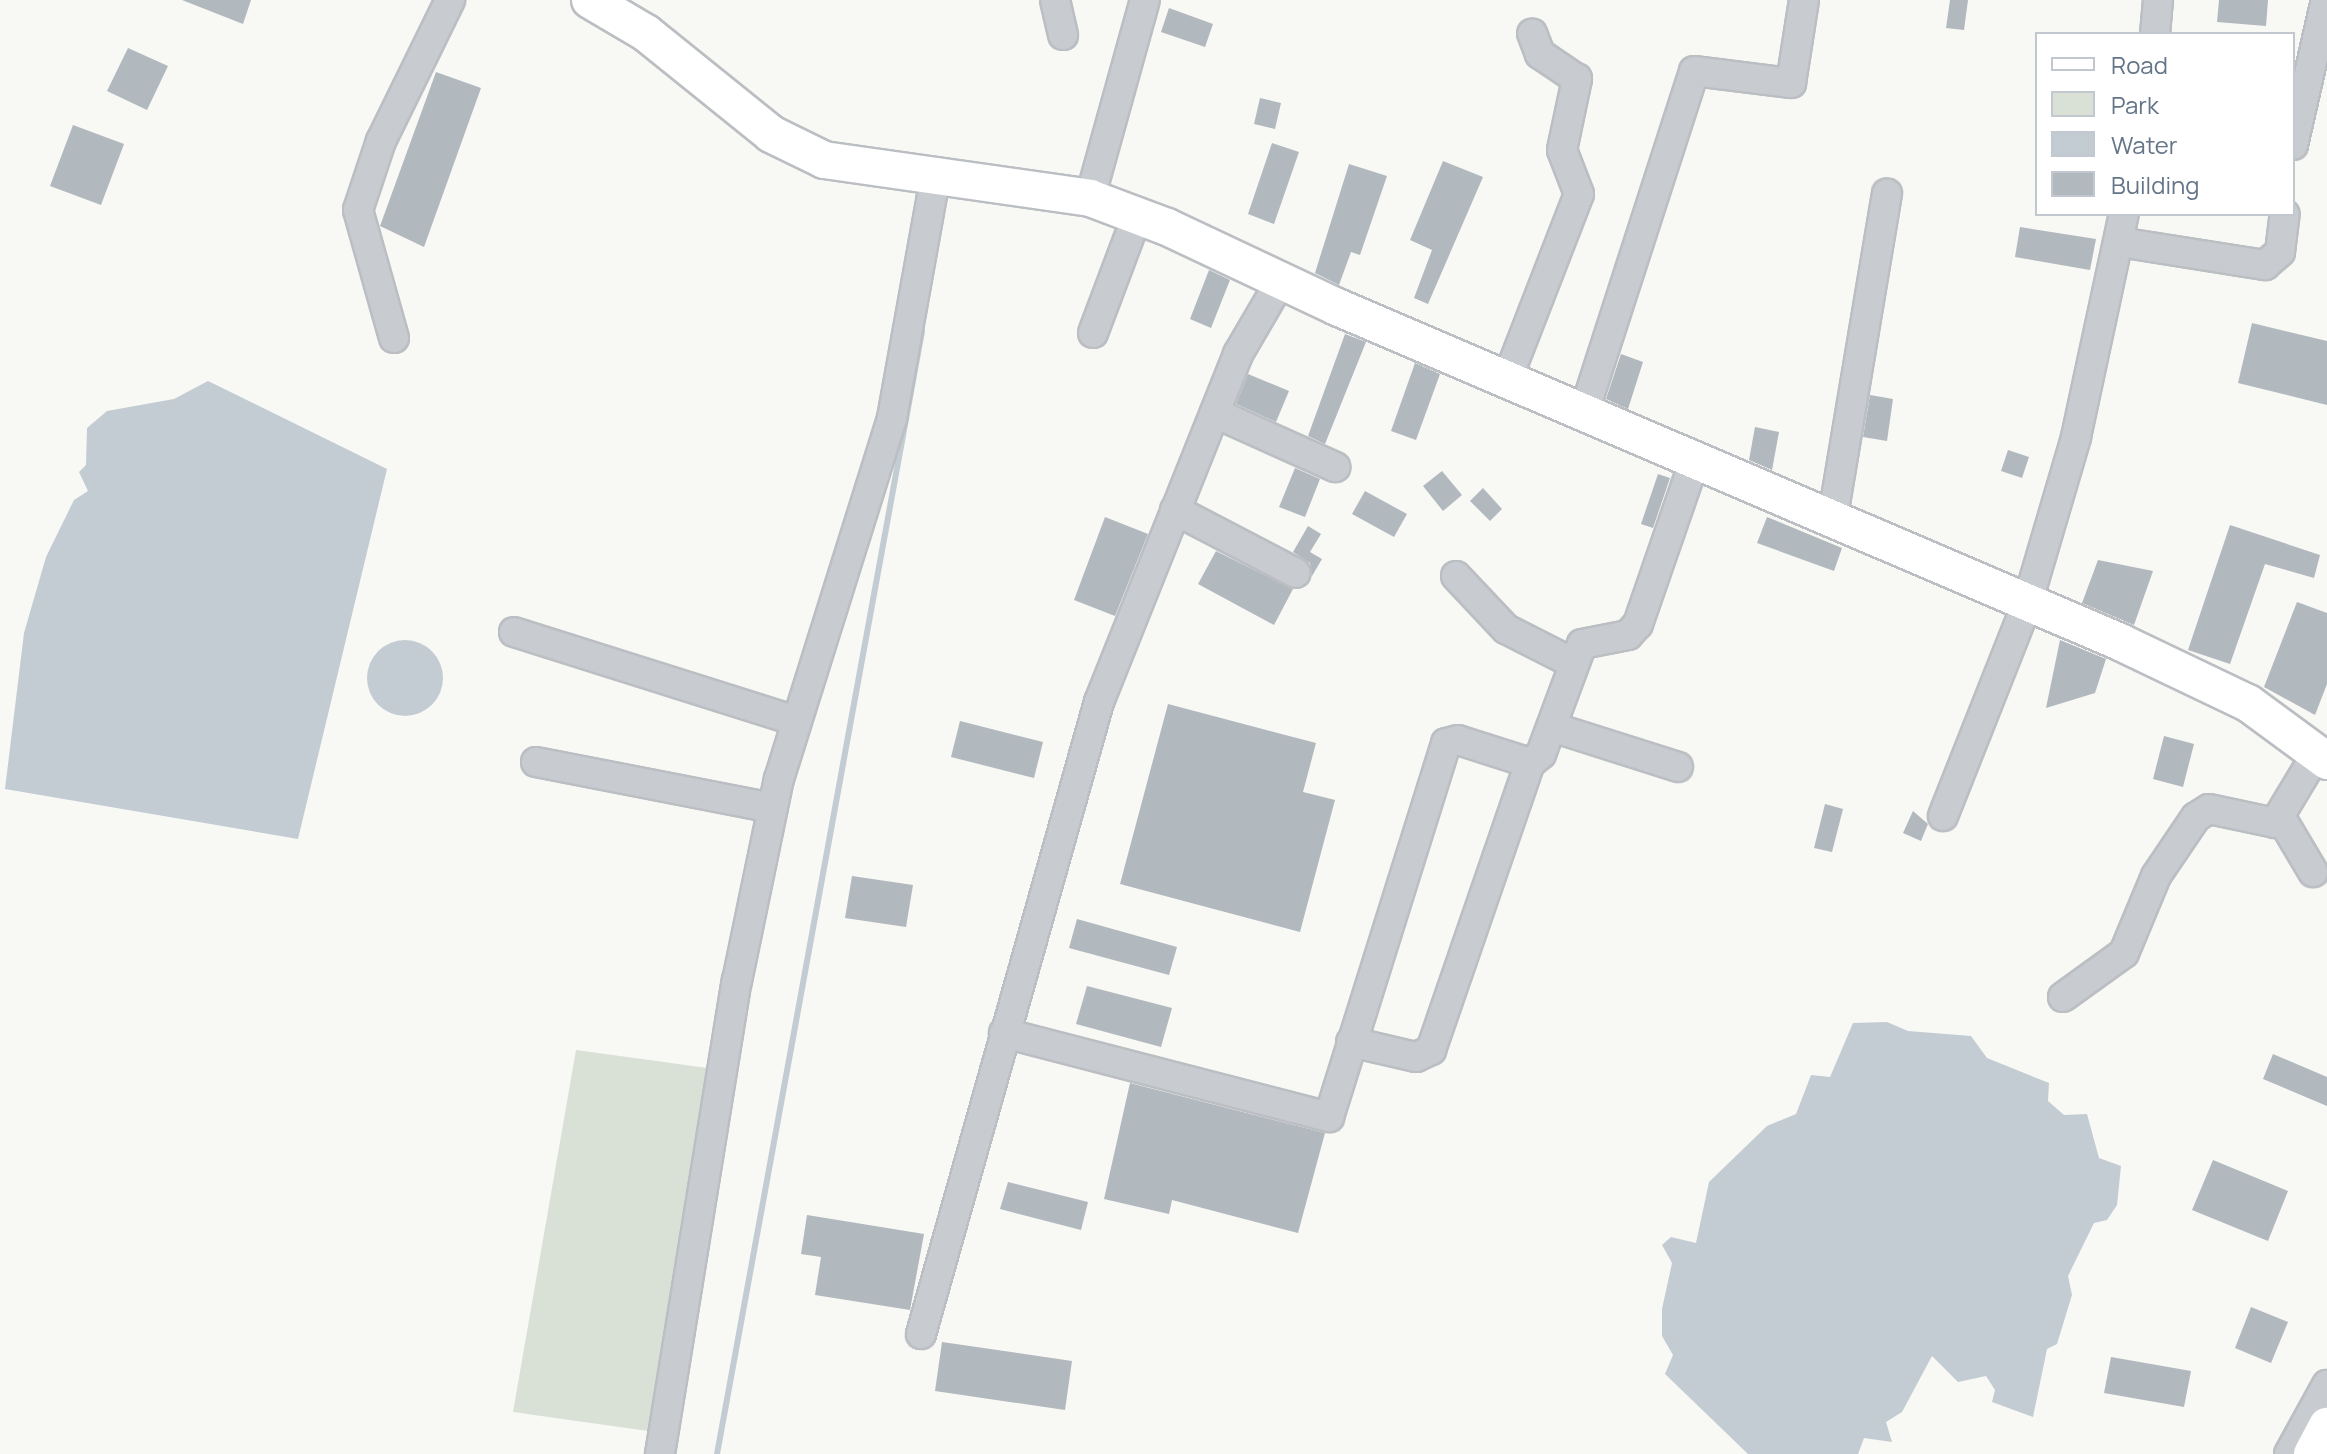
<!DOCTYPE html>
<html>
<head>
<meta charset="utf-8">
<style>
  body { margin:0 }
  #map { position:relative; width:2327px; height:1454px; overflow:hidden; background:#f8f8f5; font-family:Manrope,sans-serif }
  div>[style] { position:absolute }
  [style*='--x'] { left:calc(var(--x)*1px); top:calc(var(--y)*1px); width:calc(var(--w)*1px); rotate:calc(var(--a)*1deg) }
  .green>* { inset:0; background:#d9e1d6 }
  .water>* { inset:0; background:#c2ccd2 }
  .round { border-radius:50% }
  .stream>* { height:6px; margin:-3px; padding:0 3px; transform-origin:3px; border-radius:3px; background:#c2ccd2 }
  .building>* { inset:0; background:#b1b8be }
  .roads { filter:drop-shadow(2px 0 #bbbec2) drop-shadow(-2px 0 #bbbec2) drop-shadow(0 2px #bbbec2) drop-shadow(0 -2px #bbbec2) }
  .minor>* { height:28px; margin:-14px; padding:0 14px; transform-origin:14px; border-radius:14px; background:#c8cbcf }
  .major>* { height:36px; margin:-18px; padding:0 18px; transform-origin:18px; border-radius:18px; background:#fff }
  span { translate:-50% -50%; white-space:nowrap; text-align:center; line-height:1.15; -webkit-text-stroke:8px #fff; paint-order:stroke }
  .legend { position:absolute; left:2035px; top:32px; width:260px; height:184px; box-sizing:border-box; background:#fff; border:2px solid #c1c8cf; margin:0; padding:10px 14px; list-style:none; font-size:24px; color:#657588 }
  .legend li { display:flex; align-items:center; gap:16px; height:40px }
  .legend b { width:40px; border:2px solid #c1c8cf }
</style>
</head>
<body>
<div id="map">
  <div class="green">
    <i style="clip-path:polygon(576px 1050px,722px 1070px,662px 1433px,513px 1412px)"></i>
  </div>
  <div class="water">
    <i style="clip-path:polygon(208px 381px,387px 469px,298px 839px,5px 789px,24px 633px,46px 557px,74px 500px,88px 491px,79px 472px,86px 465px,87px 428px,107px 411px,174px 399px)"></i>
    <i class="round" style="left:367px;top:640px;width:76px;height:76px"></i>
    <i style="clip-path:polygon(1887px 1022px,1908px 1031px,1971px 1036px,1987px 1058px,2049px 1083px,2048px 1101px,2064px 1115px,2087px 1114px,2099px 1158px,2121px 1166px,2117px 1205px,2107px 1220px,2094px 1223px,2068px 1276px,2072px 1295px,2057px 1344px,2047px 1349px,2033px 1417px,1992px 1402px,1995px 1390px,1986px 1376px,1958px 1382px,1932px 1356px,1902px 1412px,1886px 1422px,1892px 1442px,1864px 1438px,1858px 1454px,1748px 1454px,1665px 1374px,1673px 1355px,1662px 1336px,1662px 1309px,1672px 1263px,1662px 1245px,1671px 1237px,1696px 1243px,1709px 1182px,1767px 1126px,1796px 1114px,1811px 1075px,1830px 1077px,1853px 1023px)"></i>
  </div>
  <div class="stream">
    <i style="--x:717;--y:1454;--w:1141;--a:-79.65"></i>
  </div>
  <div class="building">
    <i style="clip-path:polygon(182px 0,251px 0,243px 24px)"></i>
    <i style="clip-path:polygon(1950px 0,1968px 0,1964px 30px,1946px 28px)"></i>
    <i style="clip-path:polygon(2219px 0,2268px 0,2266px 26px,2217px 22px)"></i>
    <i style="clip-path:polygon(1169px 8px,1213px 24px,1205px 47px,1161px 32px)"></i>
    <i style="clip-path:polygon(128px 48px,168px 66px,147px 110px,107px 91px)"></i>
    <i style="clip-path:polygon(436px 72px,481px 88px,424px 247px,380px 226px)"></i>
    <i style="clip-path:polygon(1260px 98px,1281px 103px,1275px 129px,1254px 124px)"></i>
    <i style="clip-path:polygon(73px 125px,124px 144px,101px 205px,50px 186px)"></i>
    <i style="clip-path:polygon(1272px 143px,1299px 152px,1274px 224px,1248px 214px)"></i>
    <i style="clip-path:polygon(1443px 161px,1483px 177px,1428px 304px,1414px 298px,1432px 250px,1410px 240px)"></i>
    <i style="clip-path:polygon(1349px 164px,1387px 176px,1360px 255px,1351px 252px,1339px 285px,1315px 273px)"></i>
    <i style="clip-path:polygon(2020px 227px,2096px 239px,2090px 270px,2015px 257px)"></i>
    <i style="clip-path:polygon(1209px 270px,1230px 280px,1211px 328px,1190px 319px)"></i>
    <i style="clip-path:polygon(2252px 323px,2327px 341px,2327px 405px,2238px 383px)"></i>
    <i style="clip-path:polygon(1345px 334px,1366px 342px,1325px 444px,1308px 436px)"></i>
    <i style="clip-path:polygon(1621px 354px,1643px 362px,1628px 409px,1606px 399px)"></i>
    <i style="clip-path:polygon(1415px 363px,1440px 374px,1416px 440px,1391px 431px)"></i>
    <i style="clip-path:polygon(1248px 374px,1289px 391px,1276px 422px,1236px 404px)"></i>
    <i style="clip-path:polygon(1870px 395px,1893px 399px,1887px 441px,1863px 437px)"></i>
    <i style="clip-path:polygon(1755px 427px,1779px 432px,1772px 470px,1749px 460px)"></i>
    <i style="clip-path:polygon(2008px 450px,2029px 457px,2022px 478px,2001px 471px)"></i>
    <i style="clip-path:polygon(1295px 468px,1320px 479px,1305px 517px,1279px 507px)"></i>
    <i style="clip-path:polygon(1442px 471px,1462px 495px,1443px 511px,1423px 486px)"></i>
    <i style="clip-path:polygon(1658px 474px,1670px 478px,1653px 528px,1641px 524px)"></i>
    <i style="clip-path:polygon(1483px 488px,1502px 509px,1490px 521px,1470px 501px)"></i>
    <i style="clip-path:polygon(1365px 491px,1407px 514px,1394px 537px,1352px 514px)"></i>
    <i style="clip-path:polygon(1105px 517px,1148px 534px,1115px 616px,1074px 600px)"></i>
    <i style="clip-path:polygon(1767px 517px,1842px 548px,1834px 571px,1757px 543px)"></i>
    <i style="clip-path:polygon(2230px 525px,2320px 555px,2314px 578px,2265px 564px,2230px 664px,2188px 650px)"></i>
    <i style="clip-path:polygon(1308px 526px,1321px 534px,1310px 552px,1322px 559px,1312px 576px,1310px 563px,1293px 552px)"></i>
    <i style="clip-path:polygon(1216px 551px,1293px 589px,1274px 625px,1198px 584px)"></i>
    <i style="clip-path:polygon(2098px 560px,2153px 571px,2134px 625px,2082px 603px)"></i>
    <i style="clip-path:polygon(2297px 602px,2327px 613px,2327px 684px,2315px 715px,2264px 687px)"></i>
    <i style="clip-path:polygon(2060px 640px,2106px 659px,2095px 693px,2046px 708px)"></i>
    <i style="clip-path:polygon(1168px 704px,1316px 743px,1303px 792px,1335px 800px,1300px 932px,1120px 884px)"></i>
    <i style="clip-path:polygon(960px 721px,1043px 742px,1034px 778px,951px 757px)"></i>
    <i style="clip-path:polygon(2164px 736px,2194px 744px,2183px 787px,2153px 779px)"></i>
    <i style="clip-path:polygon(1825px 804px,1843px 809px,1832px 852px,1814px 848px)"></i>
    <i style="clip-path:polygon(1913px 811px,1928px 824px,1921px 841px,1903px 833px)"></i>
    <i style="clip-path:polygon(852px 876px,913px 885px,906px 927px,845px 918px)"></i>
    <i style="clip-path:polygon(1077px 919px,1177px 947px,1169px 975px,1069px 948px)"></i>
    <i style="clip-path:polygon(1087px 986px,1172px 1008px,1161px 1047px,1076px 1024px)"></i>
    <i style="clip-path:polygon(2273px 1054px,2327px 1077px,2327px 1106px,2263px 1079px)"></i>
    <i style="clip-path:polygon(1130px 1083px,1325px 1133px,1298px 1233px,1172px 1200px,1169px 1214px,1104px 1199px)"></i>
    <i style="clip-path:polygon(2213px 1160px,2288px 1191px,2268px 1241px,2192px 1210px)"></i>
    <i style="clip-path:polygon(1008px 1182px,1088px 1202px,1081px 1230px,1000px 1209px)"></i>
    <i style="clip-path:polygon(807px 1215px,924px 1234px,910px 1310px,815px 1295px,821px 1257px,801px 1254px)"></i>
    <i style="clip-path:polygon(2251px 1307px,2288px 1322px,2271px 1363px,2235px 1348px)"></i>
    <i style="clip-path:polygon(942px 1342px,1072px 1361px,1065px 1410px,935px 1391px)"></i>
    <i style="clip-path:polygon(2111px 1357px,2191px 1371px,2184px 1407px,2104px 1393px)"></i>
  </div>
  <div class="roads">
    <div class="minor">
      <i style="--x:1055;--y:0;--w:36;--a:77"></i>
      <i style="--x:2155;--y:34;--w:34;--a:-85"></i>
      <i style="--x:2293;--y:145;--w:149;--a:-77.2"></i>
      <i style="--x:1090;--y:198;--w:205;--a:-74.5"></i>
      <i style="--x:2119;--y:242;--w:148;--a:9"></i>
      <i style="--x:2265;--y:265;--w:20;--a:-41"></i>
      <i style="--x:2280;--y:252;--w:38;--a:-83"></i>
      <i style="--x:1093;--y:333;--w:125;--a:-69.4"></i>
      <i style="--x:394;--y:338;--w:133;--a:-105.7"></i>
      <i style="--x:358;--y:210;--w:73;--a:-71.6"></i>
      <i style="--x:381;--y:141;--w:157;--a:-63.9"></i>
      <i style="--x:1508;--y:377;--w:196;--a:-68.8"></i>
      <i style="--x:1579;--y:194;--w:47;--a:-111.1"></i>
      <i style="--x:1562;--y:150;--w:73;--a:-78.1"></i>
      <i style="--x:1577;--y:79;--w:45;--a:-146"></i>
      <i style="--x:1540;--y:54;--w:22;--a:-111"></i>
      <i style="--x:1584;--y:412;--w:358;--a:-72.1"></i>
      <i style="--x:1694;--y:71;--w:98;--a:7.1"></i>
      <i style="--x:1791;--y:83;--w:84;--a:-81.1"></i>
      <i style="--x:1215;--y:413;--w:132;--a:24.2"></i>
      <i style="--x:1175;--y:510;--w:136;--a:27.5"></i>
      <i style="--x:1832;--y:522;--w:333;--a:-80.5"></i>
      <i style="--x:1456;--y:576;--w:73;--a:46.7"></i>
      <i style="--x:1506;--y:629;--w:75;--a:26.9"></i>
      <i style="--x:514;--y:632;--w:296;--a:17.5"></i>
      <i style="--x:1552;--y:727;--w:132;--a:17.6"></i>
      <i style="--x:536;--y:762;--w:241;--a:11"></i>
      <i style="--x:1943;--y:816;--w:228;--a:-68.4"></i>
      <i style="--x:2027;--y:604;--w:174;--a:-73.6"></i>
      <i style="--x:2076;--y:437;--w:228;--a:-77.9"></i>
      <i style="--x:2281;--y:818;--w:63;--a:59.3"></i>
      <i style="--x:2063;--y:997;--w:75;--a:-35.8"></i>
      <i style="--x:2124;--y:953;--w:83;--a:-67.4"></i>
      <i style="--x:2156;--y:876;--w:71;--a:-55.9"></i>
      <i style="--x:2196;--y:817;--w:15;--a:-32"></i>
      <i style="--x:2209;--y:809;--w:67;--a:12"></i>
      <i style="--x:2275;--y:823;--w:82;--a:-59"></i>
      <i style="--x:1004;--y:1033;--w:336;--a:14.5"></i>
      <i style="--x:1329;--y:1117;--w:392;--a:-72.6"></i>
      <i style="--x:1446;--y:743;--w:12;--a:-14"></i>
      <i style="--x:1458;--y:740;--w:76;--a:17.7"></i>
      <i style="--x:1530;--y:763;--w:14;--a:-39"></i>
      <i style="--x:1541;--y:754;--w:117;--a:-69.6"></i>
      <i style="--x:1582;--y:644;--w:47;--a:-11.1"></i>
      <i style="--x:1628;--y:635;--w:15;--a:-48"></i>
      <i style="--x:1638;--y:624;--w:171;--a:-70.9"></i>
      <i style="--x:1351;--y:1042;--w:67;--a:13"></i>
      <i style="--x:1416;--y:1057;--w:17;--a:-25"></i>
      <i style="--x:1431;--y:1050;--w:304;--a:-71"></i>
      <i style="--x:921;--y:1334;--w:657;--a:-74.27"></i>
      <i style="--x:1099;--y:702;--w:375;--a:-68.2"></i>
      <i style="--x:1238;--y:354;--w:83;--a:-59.7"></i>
      <i style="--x:660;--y:1454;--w:479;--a:-80.8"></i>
      <i style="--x:737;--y:981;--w:206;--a:-78.3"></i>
      <i style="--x:779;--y:779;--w:378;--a:-72.6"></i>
      <i style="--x:892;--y:418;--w:244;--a:-79.8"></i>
      <i style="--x:2289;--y:1454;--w:79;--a:-61.2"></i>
    </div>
    <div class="major">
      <i style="--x:590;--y:0;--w:65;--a:30.5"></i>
      <i style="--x:646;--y:33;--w:161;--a:38.9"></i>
      <i style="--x:771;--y:134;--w:59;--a:26.1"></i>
      <i style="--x:824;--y:160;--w:269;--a:8.1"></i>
      <i style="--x:1090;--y:198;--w:82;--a:20.6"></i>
      <i style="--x:1167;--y:227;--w:188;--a:25.2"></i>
      <i style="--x:1337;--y:307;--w:852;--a:23.16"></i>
      <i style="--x:2120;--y:642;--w:142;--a:25.5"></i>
      <i style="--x:2248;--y:703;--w:98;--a:36.3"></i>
      <i style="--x:2312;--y:1454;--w:32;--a:-62"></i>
    </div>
  </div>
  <ul class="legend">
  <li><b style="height:10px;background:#fff"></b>Road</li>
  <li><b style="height:22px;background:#d9e1d6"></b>Park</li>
  <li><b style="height:22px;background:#c2ccd2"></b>Water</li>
  <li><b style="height:22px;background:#b1b8be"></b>Building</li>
  </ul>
</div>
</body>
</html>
